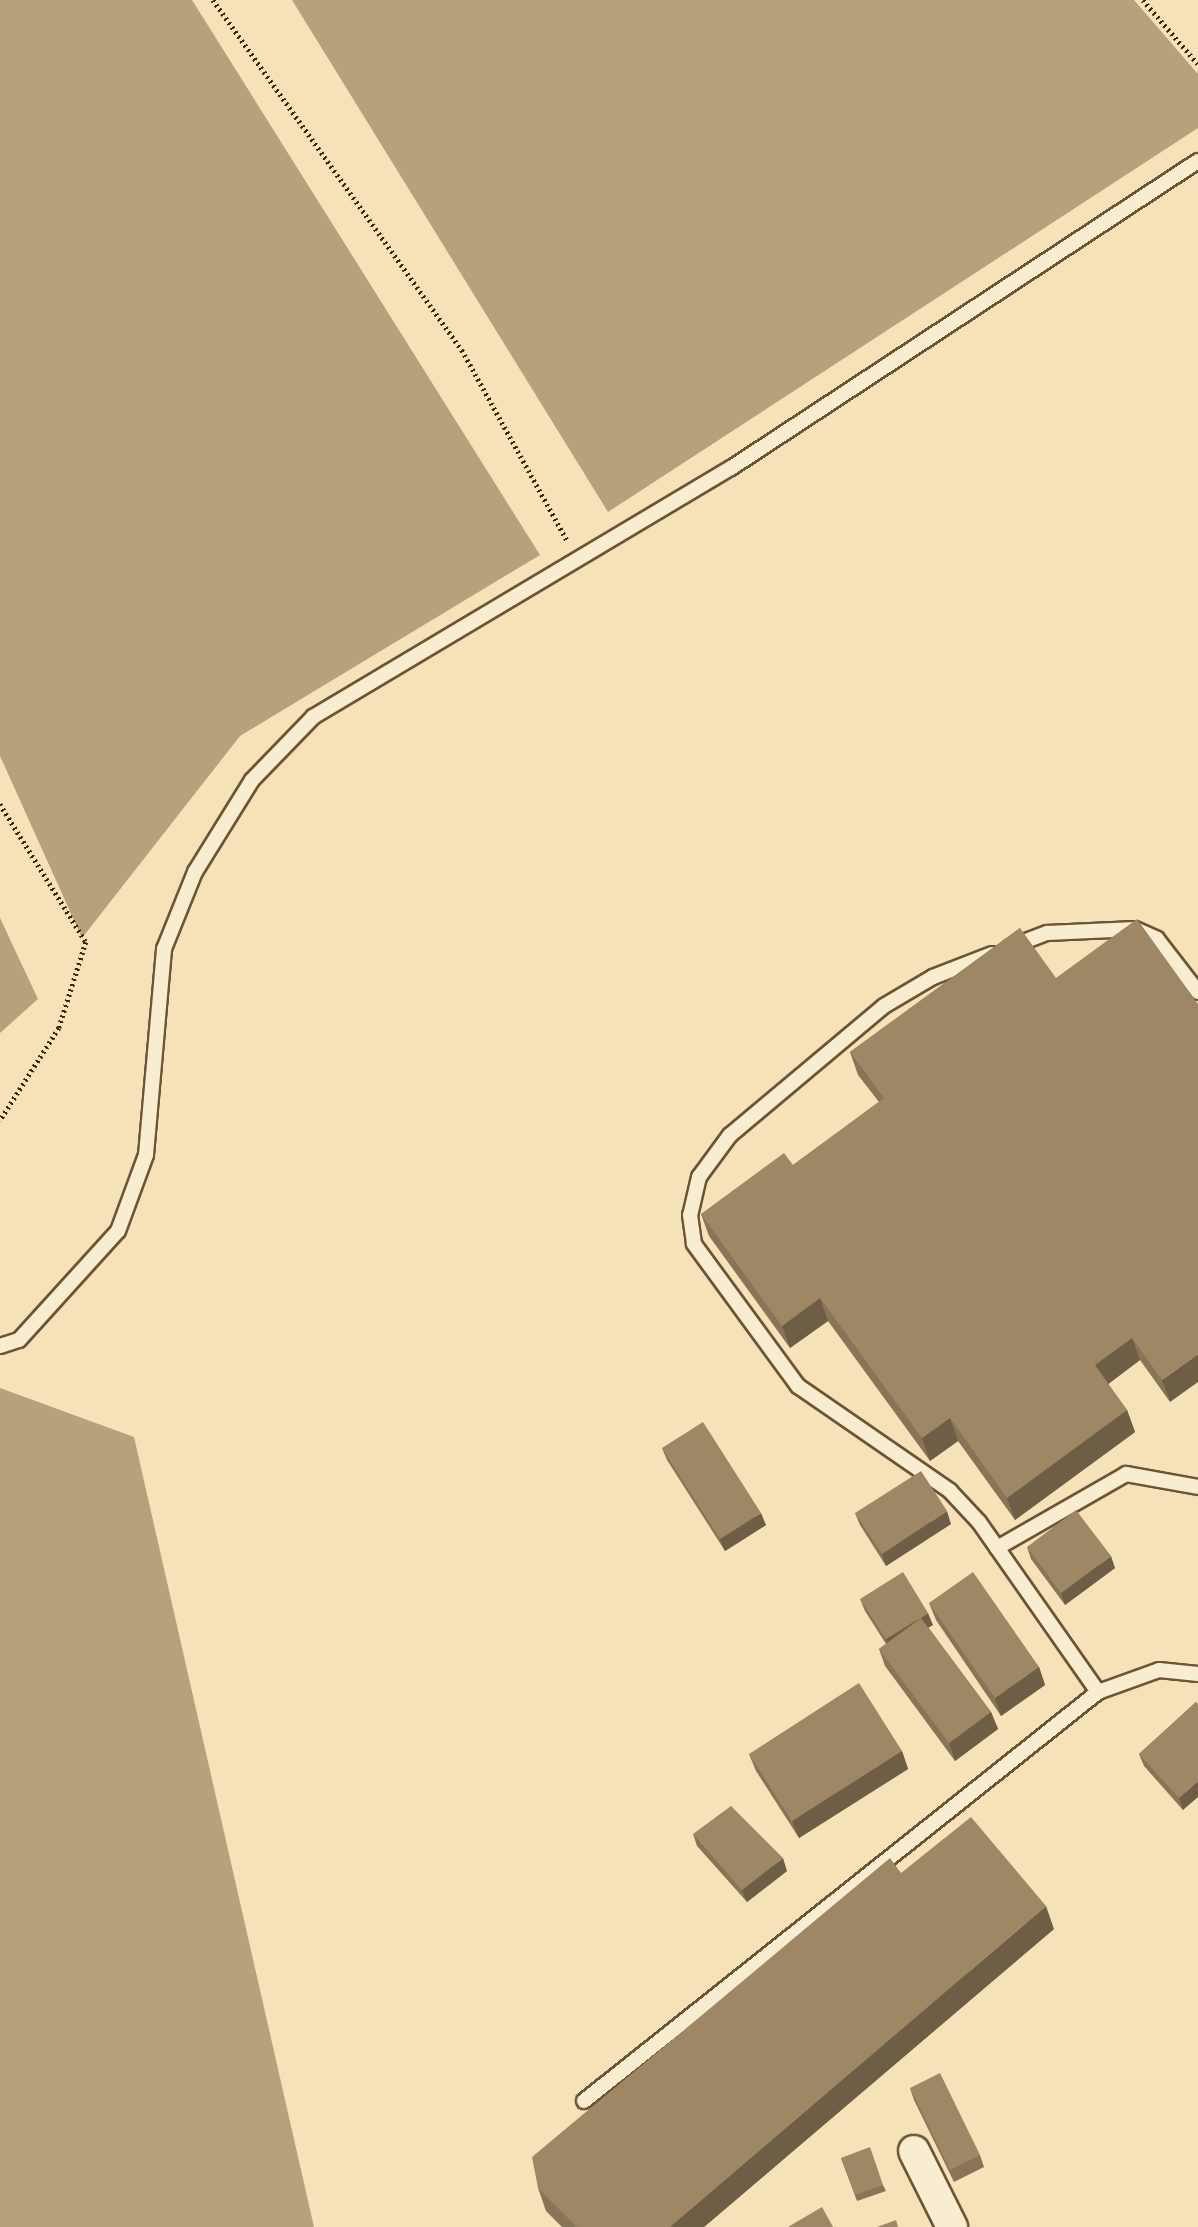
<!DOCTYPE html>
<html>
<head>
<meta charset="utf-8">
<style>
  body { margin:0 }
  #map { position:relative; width:1198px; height:2227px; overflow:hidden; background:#f5e2b8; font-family:"Sorts Mill Goudy",serif }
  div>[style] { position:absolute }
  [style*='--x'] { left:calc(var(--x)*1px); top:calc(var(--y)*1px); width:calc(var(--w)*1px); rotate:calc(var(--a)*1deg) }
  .water>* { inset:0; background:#b7a17c }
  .path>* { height:4.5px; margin-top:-2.25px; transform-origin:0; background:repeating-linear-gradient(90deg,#402408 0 2px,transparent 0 5.5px) }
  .roads { filter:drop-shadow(2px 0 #6d5434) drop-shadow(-2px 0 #6d5434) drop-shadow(0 2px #6d5434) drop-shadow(0 -2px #6d5434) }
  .lane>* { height:14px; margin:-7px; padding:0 7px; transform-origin:7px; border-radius:7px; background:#f8ecd1 }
  .street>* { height:30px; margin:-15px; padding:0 15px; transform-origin:15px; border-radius:15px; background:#f8ecd1 }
  .wall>* { inset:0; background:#887456 }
  .shaded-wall>* { inset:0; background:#6f5e46 }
  .building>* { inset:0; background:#9e8764 }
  span { translate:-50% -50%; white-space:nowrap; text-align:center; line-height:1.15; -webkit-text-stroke:5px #f8ecd1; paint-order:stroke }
</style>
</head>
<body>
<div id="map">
  <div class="water">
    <i style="clip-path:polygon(0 0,192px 0,540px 555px,240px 736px,82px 938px,0 756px)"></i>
    <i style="clip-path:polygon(292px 0,1134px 0,1198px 74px,1198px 128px,608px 512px)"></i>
    <i style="clip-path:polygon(0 918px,38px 999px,0 1033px)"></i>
    <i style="clip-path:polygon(0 1388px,134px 1437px,314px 2227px,0 2227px)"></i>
  </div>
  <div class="path">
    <i style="--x:213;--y:0;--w:430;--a:54.6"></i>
    <i style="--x:462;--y:350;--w:217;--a:61.1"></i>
    <i style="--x:1143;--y:0;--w:84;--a:49.3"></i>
    <i style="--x:0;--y:804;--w:163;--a:58.1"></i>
    <i style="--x:86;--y:942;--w:90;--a:107.4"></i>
    <i style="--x:59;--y:1028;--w:110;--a:122.4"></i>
  </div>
  <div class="roads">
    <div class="lane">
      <i style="--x:1010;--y:947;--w:40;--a:-21"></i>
      <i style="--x:1047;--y:933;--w:88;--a:-2.6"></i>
      <i style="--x:1135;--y:929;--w:24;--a:24"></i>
      <i style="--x:1157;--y:939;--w:67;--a:52.3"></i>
      <i style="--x:992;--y:954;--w:63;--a:158.7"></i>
      <i style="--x:933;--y:977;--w:57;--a:149.4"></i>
      <i style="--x:884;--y:1006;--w:201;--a:140"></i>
      <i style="--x:730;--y:1135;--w:52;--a:126.4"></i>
      <i style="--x:699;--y:1177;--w:39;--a:103"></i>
      <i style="--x:690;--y:1215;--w:29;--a:82"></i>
      <i style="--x:694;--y:1244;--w:176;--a:53.8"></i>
      <i style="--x:798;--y:1386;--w:185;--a:34.6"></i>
      <i style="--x:950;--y:1491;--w:42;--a:46.9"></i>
      <i style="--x:979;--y:1522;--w:208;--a:55"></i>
      <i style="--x:0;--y:1346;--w:20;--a:-18"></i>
      <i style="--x:19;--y:1340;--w:147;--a:-47.8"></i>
      <i style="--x:118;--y:1231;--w:81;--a:-69.8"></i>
      <i style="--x:146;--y:1155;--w:207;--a:-85"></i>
      <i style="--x:164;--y:949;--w:83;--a:-68.1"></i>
      <i style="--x:195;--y:872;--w:108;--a:-58.2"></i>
      <i style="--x:252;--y:780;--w:88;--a:-45.9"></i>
      <i style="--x:313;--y:717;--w:487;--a:-30.8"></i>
      <i style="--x:731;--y:468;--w:559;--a:-33.32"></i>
      <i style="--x:997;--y:1548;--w:149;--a:-29.8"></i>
      <i style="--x:1126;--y:1474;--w:73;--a:10.2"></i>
      <i style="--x:584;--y:2101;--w:657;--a:-38.51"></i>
      <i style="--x:1098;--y:1692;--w:65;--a:-19.8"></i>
      <i style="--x:1159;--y:1670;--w:39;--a:6"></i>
    </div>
    <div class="street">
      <i style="--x:914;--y:2151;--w:85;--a:63.4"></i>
    </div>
  </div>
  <div class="wall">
    <i style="clip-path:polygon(1020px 928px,1170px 1402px,1140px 1360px,1108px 1384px,1127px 1410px,1135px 1432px,1015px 1520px,958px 1441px,930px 1461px,828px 1321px,790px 1348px,709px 1236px,701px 1214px,793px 1165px,879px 1102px,858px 1075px,850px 1052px)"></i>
    <i style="clip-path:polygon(662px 1448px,766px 1525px,725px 1551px,667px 1460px)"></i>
    <i style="clip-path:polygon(855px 1513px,951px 1524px,886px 1566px,860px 1525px)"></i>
    <i style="clip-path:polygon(1027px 1547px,1115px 1568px,1065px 1605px,1031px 1559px)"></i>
    <i style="clip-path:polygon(860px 1599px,933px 1625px,928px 1627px,991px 1712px,998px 1729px,955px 1761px,885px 1666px,879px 1649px,886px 1644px,865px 1611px)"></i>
    <i style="clip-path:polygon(929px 1603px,1039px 1667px,1045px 1685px,1001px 1716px,936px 1620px)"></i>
    <i style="clip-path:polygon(1196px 1702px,1183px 1810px,1144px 1766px,1139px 1754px)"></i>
    <i style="clip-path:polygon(902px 1751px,908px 1769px,799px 1838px,756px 1771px,749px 1754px)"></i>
    <i style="clip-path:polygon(693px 1834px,787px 1871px,747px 1902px,697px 1846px)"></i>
    <i style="clip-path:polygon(1054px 1929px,704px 2227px,562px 2227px,546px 2211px,538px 2188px)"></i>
    <i style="clip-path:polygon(910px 2088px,980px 2155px,984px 2167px,954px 2182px,914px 2100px)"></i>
    <i style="clip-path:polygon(841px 2158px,883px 2185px,886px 2191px,857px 2201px)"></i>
  </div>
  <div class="shaded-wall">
    <i style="clip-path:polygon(820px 1298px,828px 1321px,790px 1348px,782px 1326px)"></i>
    <i style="clip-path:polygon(1132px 1338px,1140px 1360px,1103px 1388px,1095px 1365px)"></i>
    <i style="clip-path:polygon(1198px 1354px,1198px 1382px,1170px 1402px,1162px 1380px)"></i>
    <i style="clip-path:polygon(1127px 1410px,1135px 1432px,1015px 1520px,1007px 1498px)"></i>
    <i style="clip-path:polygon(950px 1418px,958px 1441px,930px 1461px,922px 1438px)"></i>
    <i style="clip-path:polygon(947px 1511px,951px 1524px,886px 1566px,882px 1554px)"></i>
    <i style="clip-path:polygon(761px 1513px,766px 1525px,725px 1551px,720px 1539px)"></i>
    <i style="clip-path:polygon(1111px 1556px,1115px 1568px,1065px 1605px,1061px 1593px)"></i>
    <i style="clip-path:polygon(928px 1613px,933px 1625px,890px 1651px,886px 1639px)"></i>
    <i style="clip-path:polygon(1039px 1667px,1045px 1685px,1001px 1716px,995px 1698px)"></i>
    <i style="clip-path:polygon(991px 1712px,998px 1729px,955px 1761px,949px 1743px)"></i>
    <i style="clip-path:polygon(902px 1751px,908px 1769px,799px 1838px,792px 1821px)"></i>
    <i style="clip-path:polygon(1198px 1781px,1198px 1797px,1183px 1810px,1179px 1798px)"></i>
    <i style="clip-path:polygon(783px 1858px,787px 1871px,747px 1902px,742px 1890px)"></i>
    <i style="clip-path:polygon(1046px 1906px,1054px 1929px,704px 2227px,670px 2227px)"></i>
  </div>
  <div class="building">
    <i style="clip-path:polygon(1137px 919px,1198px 1004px,1198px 1354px,1162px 1380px,1132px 1338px,1095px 1365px,1127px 1410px,1007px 1498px,950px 1418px,922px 1438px,820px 1298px,782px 1326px,701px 1214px,784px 1153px,793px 1165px,884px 1098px,850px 1052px,1020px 928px,1056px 978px)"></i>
    <i style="clip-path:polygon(703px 1422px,761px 1513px,720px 1539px,662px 1448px)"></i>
    <i style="clip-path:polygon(921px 1471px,947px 1511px,882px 1554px,855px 1513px)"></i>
    <i style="clip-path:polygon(1076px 1510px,1111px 1556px,1061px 1593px,1027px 1547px)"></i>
    <i style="clip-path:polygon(903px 1572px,928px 1613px,886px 1639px,860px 1599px)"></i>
    <i style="clip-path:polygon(973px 1572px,1039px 1667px,995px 1698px,929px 1603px)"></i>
    <i style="clip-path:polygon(921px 1618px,991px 1712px,949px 1743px,879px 1649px)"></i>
    <i style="clip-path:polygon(859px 1683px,902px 1751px,792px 1821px,749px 1754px)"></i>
    <i style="clip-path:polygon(1196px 1702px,1198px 1704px,1198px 1781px,1179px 1798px,1139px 1754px)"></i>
    <i style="clip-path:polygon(731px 1806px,783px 1858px,742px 1890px,693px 1834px)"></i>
    <i style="clip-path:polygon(971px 1817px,1046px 1906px,670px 2227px,577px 2227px,538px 2188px,532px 2157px,890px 1858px,901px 1873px)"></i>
    <i style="clip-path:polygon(940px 2073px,980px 2155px,950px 2170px,910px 2088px)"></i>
    <i style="clip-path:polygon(870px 2147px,883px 2185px,855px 2195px,841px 2158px)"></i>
    <i style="clip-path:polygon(822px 2207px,833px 2227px,788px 2227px)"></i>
    <i style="clip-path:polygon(896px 2220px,898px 2227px,877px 2227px)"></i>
  </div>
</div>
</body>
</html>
